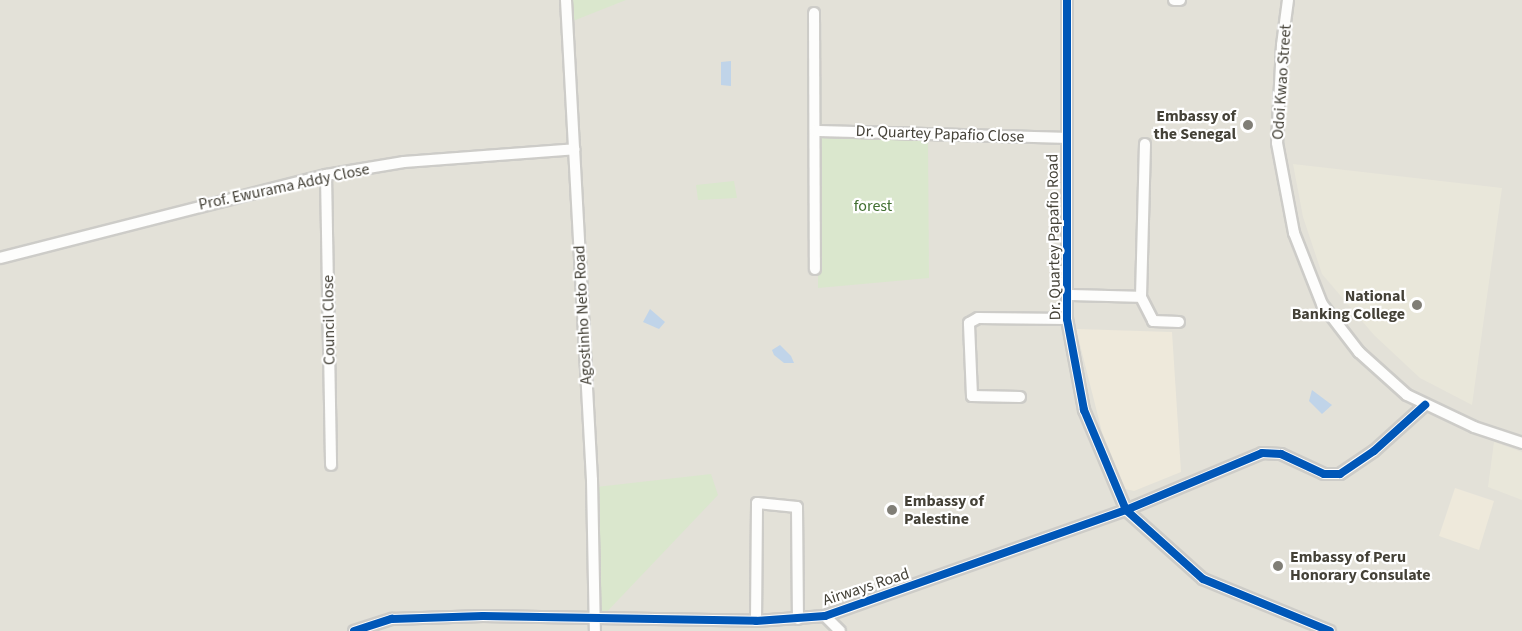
<!DOCTYPE html>
<html>
<head>
<meta charset="utf-8">
<style>
  body { margin:0 }
  #map { position:relative; width:1522px; height:631px; overflow:hidden; background:#f0efea; font-family:"Source Sans 3",sans-serif }
  div>[style] { position:absolute }
  [style*='--x'] { left:calc(var(--x)*1px); top:calc(var(--y)*1px); width:calc(var(--w)*1px); rotate:calc(var(--a)*1deg) }
  .residential>* { inset:0; background:#e3e1d8 }
  .commercial>* { inset:0; background:#eee9db }
  .education>* { inset:0; background:#e9e7da }
  .green>* { inset:0; background:#dae7cd }
  .water>* { inset:0; background:#c0d4e9 }
  .roads { filter:drop-shadow(2px 0 #cdccc8) drop-shadow(-2px 0 #cdccc8) drop-shadow(0 2px #cdccc8) drop-shadow(0 -2px #cdccc8) }
  .street>* { height:10px; margin:-5px; padding:0 5px; transform-origin:5px; border-radius:5px; background:#fdfdfc }
  .cycleway>* { height:8px; margin:-4px; padding:0 4px; transform-origin:4px; border-radius:4px; background:#0057b8 }
  .dots>* { width:16px; height:16px; translate:-50% -50%; box-sizing:border-box; border:3px solid #fff; border-radius:50% }
  span { translate:-50% -50%; white-space:nowrap; text-align:center; line-height:1.15; -webkit-text-stroke:4.5px #fff; paint-order:stroke }
  .street-label { font-size:16px; color:#444137 }
  .poi-label { font-size:16px; color:#444137; font-weight:700 }
  .right { translate:-100% -50%; text-align:right }
  .left { translate:0 -50%; text-align:left }
  .park-label { font-size:16px; color:#416f31 }
</style>
</head>
<body>
<div id="map">
  <div class="residential">
    <i style="clip-path:polygon(0 0,1522px 0,1522px 631px,0 631px)"></i>
  </div>
  <div class="commercial">
    <i style="clip-path:polygon(1076px 329px,1172px 332px,1181px 472px,1134px 491px,1125px 489px,1102px 432px)"></i>
    <i style="clip-path:polygon(1455px 488px,1494px 501px,1479px 550px,1439px 536px)"></i>
  </div>
  <div class="education">
    <i style="clip-path:polygon(1293px 164px,1502px 188px,1472px 405px,1420px 378px,1374px 335px,1322px 274px,1303px 217px)"></i>
    <i style="clip-path:polygon(1494px 442px,1522px 452px,1522px 500px,1488px 487px)"></i>
  </div>
  <div class="green">
    <i style="clip-path:polygon(572px 0,626px 0,573px 21px)"></i>
    <i style="clip-path:polygon(818px 132px,928px 135px,929px 278px,818px 288px)"></i>
    <i style="clip-path:polygon(734px 181px,737px 198px,698px 200px,696px 185px)"></i>
    <i style="clip-path:polygon(711px 474px,718px 495px,600px 619px,596px 487px)"></i>
  </div>
  <div class="water">
    <i style="clip-path:polygon(731px 61px,731px 86px,721px 85px,721px 62px)"></i>
    <i style="clip-path:polygon(650px 309px,665px 322px,659px 329px,643px 322px)"></i>
    <i style="clip-path:polygon(780px 345px,791px 356px,794px 363px,784px 363px,774px 355px,772px 350px)"></i>
    <i style="clip-path:polygon(1312px 390px,1332px 405px,1322px 414px,1309px 401px)"></i>
  </div>
  <div class="roads">
    <div class="street">
      <i style="--x:566;--y:0;--w:481;--a:86.9"></i>
      <i style="--x:592;--y:480;--w:151;--a:88.9"></i>
      <i style="--x:1067;--y:0;--w:319;--a:90"></i>
      <i style="--x:1067;--y:319;--w:93;--a:79.4"></i>
      <i style="--x:1084;--y:410;--w:108;--a:67.2"></i>
      <i style="--x:1126;--y:510;--w:103;--a:41.9"></i>
      <i style="--x:1203;--y:579;--w:137;--a:22.3"></i>
      <i style="--x:1174;--y:0;--w:6;--a:0"></i>
      <i style="--x:1288;--y:0;--w:45;--a:97.6"></i>
      <i style="--x:1282;--y:45;--w:98;--a:92.9"></i>
      <i style="--x:1277;--y:143;--w:92;--a:79.3"></i>
      <i style="--x:1294;--y:233;--w:76;--a:68.5"></i>
      <i style="--x:1322;--y:304;--w:61;--a:52.4"></i>
      <i style="--x:1359;--y:352;--w:64;--a:41.9"></i>
      <i style="--x:1407;--y:395;--w:74;--a:25.5"></i>
      <i style="--x:1474;--y:427;--w:51;--a:18.4"></i>
      <i style="--x:814;--y:13;--w:256;--a:89.8"></i>
      <i style="--x:815;--y:131;--w:250;--a:1.6"></i>
      <i style="--x:1145;--y:144;--w:153;--a:91.5"></i>
      <i style="--x:1141;--y:297;--w:27;--a:63"></i>
      <i style="--x:1153;--y:321;--w:26;--a:2"></i>
      <i style="--x:326;--y:175;--w:290;--a:89"></i>
      <i style="--x:0;--y:258;--w:336;--a:-14.3"></i>
      <i style="--x:326;--y:175;--w:79;--a:-9.5"></i>
      <i style="--x:404;--y:162;--w:171;--a:-4.3"></i>
      <i style="--x:1067;--y:295;--w:74;--a:1.5"></i>
      <i style="--x:1020;--y:397;--w:48;--a:-178.8"></i>
      <i style="--x:972;--y:396;--w:73;--a:-92.4"></i>
      <i style="--x:969;--y:323;--w:10;--a:-29"></i>
      <i style="--x:978;--y:318;--w:89;--a:0.6"></i>
      <i style="--x:825;--y:616;--w:21;--a:45"></i>
      <i style="--x:756;--y:621;--w:118;--a:-89.5"></i>
      <i style="--x:757;--y:503;--w:40;--a:5.7"></i>
      <i style="--x:797;--y:507;--w:112;--a:89.5"></i>
      <i style="--x:354;--y:631;--w:40;--a:-18"></i>
      <i style="--x:392;--y:619;--w:91;--a:-1.9"></i>
      <i style="--x:483;--y:616;--w:273;--a:1"></i>
      <i style="--x:756;--y:621;--w:69;--a:-4.1"></i>
      <i style="--x:825;--y:616;--w:319;--a:-19.4"></i>
      <i style="--x:1126;--y:510;--w:147;--a:-22.7"></i>
      <i style="--x:1262;--y:453;--w:19;--a:3"></i>
      <i style="--x:1281;--y:454;--w:47;--a:24.9"></i>
      <i style="--x:1324;--y:474;--w:16;--a:0"></i>
      <i style="--x:1340;--y:474;--w:41;--a:-34.1"></i>
      <i style="--x:1374;--y:451;--w:69;--a:-42"></i>
    </div>
  </div>
  <div class="cycleway">
    <i style="--x:1067;--y:0;--w:319;--a:90"></i>
    <i style="--x:1067;--y:319;--w:93;--a:79.4"></i>
    <i style="--x:1084;--y:410;--w:108;--a:67.2"></i>
    <i style="--x:1126;--y:510;--w:103;--a:41.9"></i>
    <i style="--x:1203;--y:579;--w:137;--a:22.3"></i>
    <i style="--x:354;--y:631;--w:40;--a:-18"></i>
    <i style="--x:392;--y:619;--w:91;--a:-1.9"></i>
    <i style="--x:483;--y:616;--w:273;--a:1"></i>
    <i style="--x:756;--y:621;--w:69;--a:-4.1"></i>
    <i style="--x:825;--y:616;--w:319;--a:-19.4"></i>
    <i style="--x:1126;--y:510;--w:147;--a:-22.7"></i>
    <i style="--x:1262;--y:453;--w:19;--a:3"></i>
    <i style="--x:1281;--y:454;--w:47;--a:24.9"></i>
    <i style="--x:1324;--y:474;--w:16;--a:0"></i>
    <i style="--x:1340;--y:474;--w:41;--a:-34.1"></i>
    <i style="--x:1374;--y:451;--w:69;--a:-42"></i>
  </div>
  <div class="dots">
    <i style="left:1248px;top:125px;background:#807e76"></i>
    <i style="left:1417px;top:305px;background:#807e76"></i>
    <i style="left:892px;top:510px;background:#807e76"></i>
    <i style="left:1278px;top:566px;background:#807e76"></i>
  </div>
  <div class="street-label">
    <span style="left:1282px;top:82px;rotate:-86deg">Odoi Kwao Street</span>
    <span style="left:940px;top:134px;rotate:2deg">Dr. Quartey Papafio Close</span>
    <span style="left:284px;top:187px;rotate:-12deg">Prof. Ewurama Addy Close</span>
    <span style="left:1054px;top:237px;rotate:-91deg">Dr. Quartey Papafio Road</span>
    <span style="left:583px;top:315px;rotate:-93deg">Agostinho Neto Road</span>
    <span style="left:329px;top:320px;rotate:-91deg">Council Close</span>
    <span style="left:866px;top:587px;rotate:-18deg">Airways Road</span>
  </div>
  <div class="poi-label">
    <span class="right" style="left:1236px;top:125px">Embassy of<br>the Senegal</span>
    <span class="right" style="left:1405px;top:305px">National<br>Banking College</span>
    <span class="left" style="left:904px;top:510px">Embassy of<br>Palestine</span>
    <span class="left" style="left:1290px;top:566px">Embassy of Peru<br>Honorary Consulate</span>
  </div>
  <div class="park-label">
    <span style="left:873px;top:206px">forest</span>
  </div>
</div>
</body>
</html>
